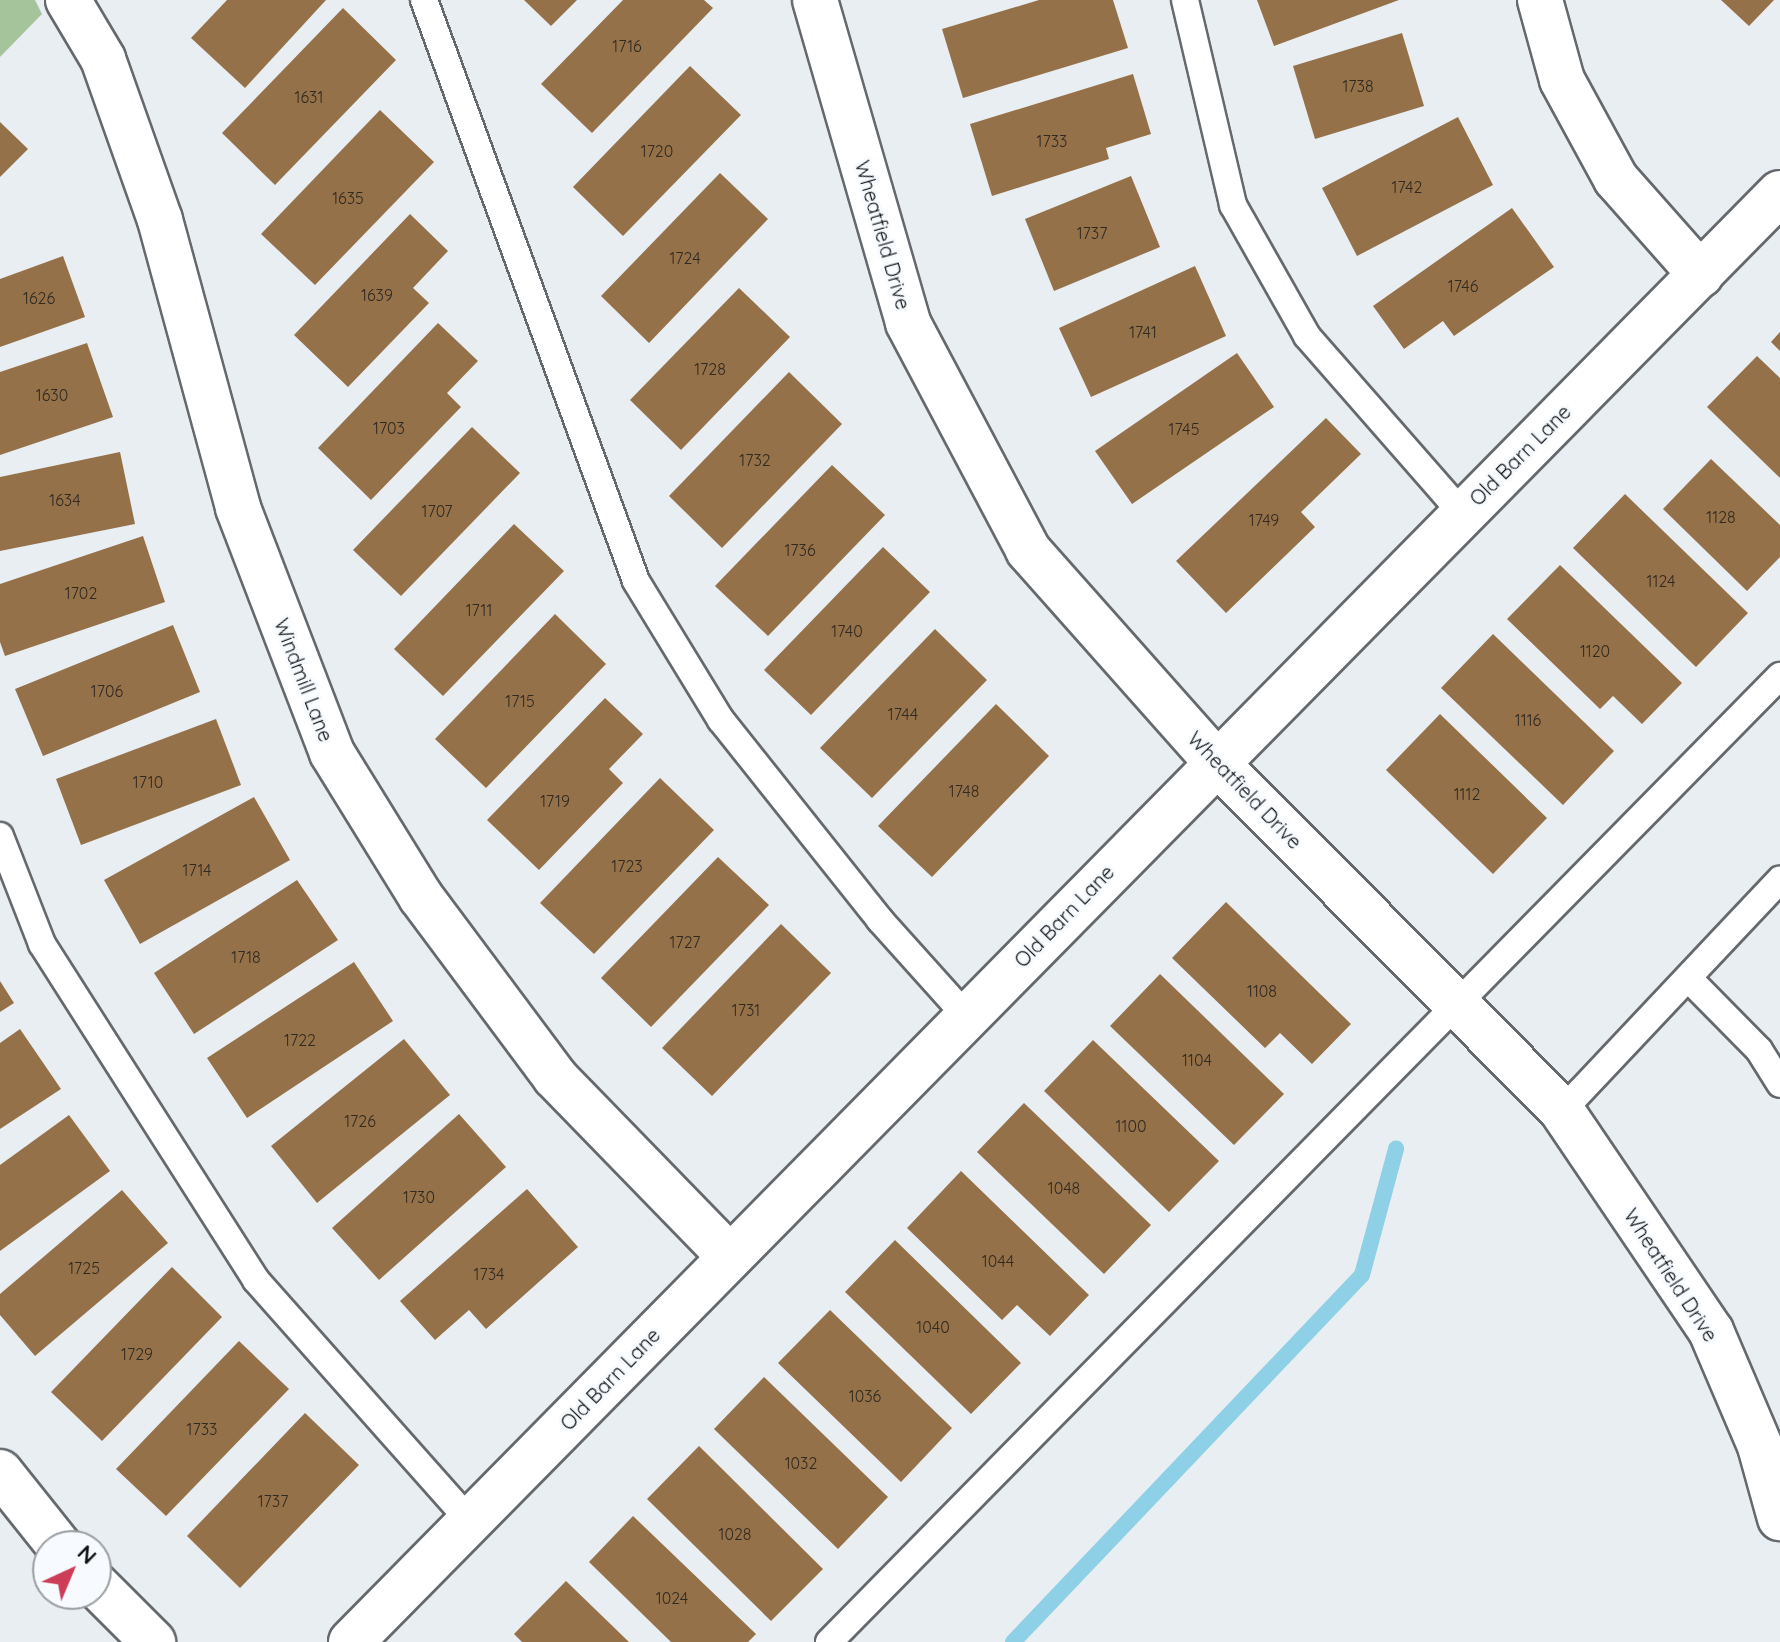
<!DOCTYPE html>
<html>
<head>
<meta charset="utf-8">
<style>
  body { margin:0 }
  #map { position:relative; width:1780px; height:1642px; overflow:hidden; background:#e9eef2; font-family:Quicksand,sans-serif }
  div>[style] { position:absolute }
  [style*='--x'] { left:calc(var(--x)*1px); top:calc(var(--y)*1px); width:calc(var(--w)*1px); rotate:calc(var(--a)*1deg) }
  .green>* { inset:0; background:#a6c49b }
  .stream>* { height:16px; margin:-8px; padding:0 8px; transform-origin:8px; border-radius:8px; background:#8ed0e5 }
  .building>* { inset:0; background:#957149 }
  .roads { filter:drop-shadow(2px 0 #65696d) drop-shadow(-2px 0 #65696d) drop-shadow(0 2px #65696d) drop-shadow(0 -2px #65696d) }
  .lane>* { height:26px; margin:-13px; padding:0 13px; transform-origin:13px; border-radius:13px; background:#fff }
  .street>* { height:44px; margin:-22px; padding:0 22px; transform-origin:22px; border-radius:22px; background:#fff }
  span { translate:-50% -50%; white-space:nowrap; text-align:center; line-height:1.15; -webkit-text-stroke:6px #f7fbff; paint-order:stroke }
  .number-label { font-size:16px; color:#312a20 }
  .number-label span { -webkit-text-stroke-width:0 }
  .street-label { font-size:20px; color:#101213 }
  .north { position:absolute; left:32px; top:1530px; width:80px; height:80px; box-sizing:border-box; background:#f7fbff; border:2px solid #9b9ea1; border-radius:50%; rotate:44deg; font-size:22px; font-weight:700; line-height:32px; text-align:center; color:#101213 }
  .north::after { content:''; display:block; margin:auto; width:28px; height:36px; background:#cd3d58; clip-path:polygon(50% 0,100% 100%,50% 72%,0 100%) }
</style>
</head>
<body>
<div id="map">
  <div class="green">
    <i style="clip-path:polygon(0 0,35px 0,42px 14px,0 57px)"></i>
  </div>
  <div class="stream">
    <i style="--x:1013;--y:1642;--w:506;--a:-46.44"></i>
    <i style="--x:1362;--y:1275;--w:131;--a:-74.9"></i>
  </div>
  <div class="building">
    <i style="clip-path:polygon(227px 0,326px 0,245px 88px,191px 38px)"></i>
    <i style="clip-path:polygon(524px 0,577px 0,551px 26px)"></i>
    <i style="clip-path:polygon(623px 0,704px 0,713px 8px,592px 133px,541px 84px)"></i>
    <i style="clip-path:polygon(1039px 0,1113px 0,1128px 48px,963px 98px,942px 29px)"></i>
    <i style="clip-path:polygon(1257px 0,1399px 0,1274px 46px)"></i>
    <i style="clip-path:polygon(1721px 0,1774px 0,1749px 26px)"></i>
    <i style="clip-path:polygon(343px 8px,396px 60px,275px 185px,222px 133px)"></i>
    <i style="clip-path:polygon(1402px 33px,1424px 106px,1315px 139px,1293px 66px)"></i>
    <i style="clip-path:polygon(690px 66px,741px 115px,623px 236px,573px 187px)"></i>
    <i style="clip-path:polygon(1133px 74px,1151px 134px,1106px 148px,1109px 159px,992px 196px,970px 124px)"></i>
    <i style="clip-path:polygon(380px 110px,434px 162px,315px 285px,261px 234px)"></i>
    <i style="clip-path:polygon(1458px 117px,1493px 185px,1357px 256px,1322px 188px)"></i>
    <i style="clip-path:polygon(0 122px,28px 149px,0 177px)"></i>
    <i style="clip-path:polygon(720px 173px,768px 219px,649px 343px,601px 296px)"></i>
    <i style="clip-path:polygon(1131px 176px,1160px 247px,1054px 291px,1025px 219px)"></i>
    <i style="clip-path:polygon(1512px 208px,1554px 267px,1454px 336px,1443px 321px,1404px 349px,1373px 306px)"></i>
    <i style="clip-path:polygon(410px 214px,448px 251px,413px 288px,429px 303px,348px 387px,294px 335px)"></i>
    <i style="clip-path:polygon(63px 256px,85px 317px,0 347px,0 279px)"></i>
    <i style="clip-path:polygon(1195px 266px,1226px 336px,1091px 397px,1059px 328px)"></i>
    <i style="clip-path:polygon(739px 288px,790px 337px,681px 450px,630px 400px)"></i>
    <i style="clip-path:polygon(438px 323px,478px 361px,447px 393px,461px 407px,371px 500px,318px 448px)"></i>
    <i style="clip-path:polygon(1780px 332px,1780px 351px,1771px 342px)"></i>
    <i style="clip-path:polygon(87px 343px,113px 417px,0 455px,0 372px)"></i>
    <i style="clip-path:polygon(1237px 353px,1274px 407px,1132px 504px,1095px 451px)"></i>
    <i style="clip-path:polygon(1757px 356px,1780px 378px,1780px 478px,1707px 407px)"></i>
    <i style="clip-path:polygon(789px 372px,842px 424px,722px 548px,669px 496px)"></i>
    <i style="clip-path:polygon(1326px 418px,1361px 454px,1301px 512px,1315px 527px,1226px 613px,1176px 561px)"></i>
    <i style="clip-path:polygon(472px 427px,520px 473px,401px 596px,353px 550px)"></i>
    <i style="clip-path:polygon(120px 452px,135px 524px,0 551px,0 477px)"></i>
    <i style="clip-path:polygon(1711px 459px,1780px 525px,1780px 557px,1747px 591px,1663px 509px)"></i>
    <i style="clip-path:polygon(832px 465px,885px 515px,768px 636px,715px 586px)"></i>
    <i style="clip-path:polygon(1625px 494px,1748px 613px,1696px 667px,1573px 548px)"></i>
    <i style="clip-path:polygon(514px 524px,564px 571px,443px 696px,394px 649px)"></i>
    <i style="clip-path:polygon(143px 536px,165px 602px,5px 656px,0 642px,0 584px)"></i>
    <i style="clip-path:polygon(883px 547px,930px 592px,811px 715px,764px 670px)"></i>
    <i style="clip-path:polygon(1560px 565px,1682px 683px,1642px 724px,1613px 696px,1600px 709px,1507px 619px)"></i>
    <i style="clip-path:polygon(555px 614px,606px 664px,486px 788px,435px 739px)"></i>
    <i style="clip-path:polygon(173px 625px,200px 692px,43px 756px,15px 689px)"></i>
    <i style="clip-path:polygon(935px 629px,987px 680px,872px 798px,820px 748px)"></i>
    <i style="clip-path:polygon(1493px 634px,1614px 751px,1563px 805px,1441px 688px)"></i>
    <i style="clip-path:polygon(605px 698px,643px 734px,609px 769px,623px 783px,539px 870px,487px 820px)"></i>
    <i style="clip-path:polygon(996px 704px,1049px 756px,932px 877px,878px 826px)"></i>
    <i style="clip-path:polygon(1440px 714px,1547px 818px,1493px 874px,1386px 770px)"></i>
    <i style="clip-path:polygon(216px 719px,241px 785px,81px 845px,56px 779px)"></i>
    <i style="clip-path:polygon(660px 778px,714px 830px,594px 954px,540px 903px)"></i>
    <i style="clip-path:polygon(254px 797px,290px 860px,140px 944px,104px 880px)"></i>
    <i style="clip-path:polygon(718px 857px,769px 905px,651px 1027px,601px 978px)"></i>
    <i style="clip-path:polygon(297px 880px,338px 940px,194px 1034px,154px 973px)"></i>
    <i style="clip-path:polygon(1226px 902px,1351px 1024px,1312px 1064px,1280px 1033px,1265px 1048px,1172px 958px)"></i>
    <i style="clip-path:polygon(781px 924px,831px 973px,712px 1096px,662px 1048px)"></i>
    <i style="clip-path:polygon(354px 962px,393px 1021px,247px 1118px,207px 1058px)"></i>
    <i style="clip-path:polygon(1160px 974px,1284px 1094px,1234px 1145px,1110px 1026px)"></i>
    <i style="clip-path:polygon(0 981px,14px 1003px,0 1012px)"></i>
    <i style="clip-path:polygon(20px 1029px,61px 1089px,0 1129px,0 1043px)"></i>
    <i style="clip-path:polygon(404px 1039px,450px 1095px,317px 1203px,271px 1146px)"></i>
    <i style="clip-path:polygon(1093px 1040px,1219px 1161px,1169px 1212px,1044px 1091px)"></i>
    <i style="clip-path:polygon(1024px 1103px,1151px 1225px,1104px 1274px,977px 1152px)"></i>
    <i style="clip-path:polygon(459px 1114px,506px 1167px,379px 1280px,332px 1228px)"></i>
    <i style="clip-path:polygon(69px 1115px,110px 1171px,0 1251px,0 1165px)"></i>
    <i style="clip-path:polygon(961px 1171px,1089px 1295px,1050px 1336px,1017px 1305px,1002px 1320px,907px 1228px)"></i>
    <i style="clip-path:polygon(527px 1189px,578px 1247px,486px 1329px,469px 1310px,435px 1340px,400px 1301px)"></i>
    <i style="clip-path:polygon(122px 1190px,168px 1243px,35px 1356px,0 1315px,0 1294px)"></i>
    <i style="clip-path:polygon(895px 1240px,1021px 1363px,971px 1414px,845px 1292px)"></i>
    <i style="clip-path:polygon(172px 1267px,222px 1317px,102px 1441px,51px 1392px)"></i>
    <i style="clip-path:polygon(830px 1310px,952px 1428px,901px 1482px,778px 1363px)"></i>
    <i style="clip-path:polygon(239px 1341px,289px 1389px,166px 1516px,116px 1469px)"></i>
    <i style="clip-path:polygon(764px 1377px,888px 1497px,838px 1549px,714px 1429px)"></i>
    <i style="clip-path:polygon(305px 1413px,359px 1465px,240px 1588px,187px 1536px)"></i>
    <i style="clip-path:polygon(699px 1446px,823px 1569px,771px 1621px,647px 1499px)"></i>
    <i style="clip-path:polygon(633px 1516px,756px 1634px,748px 1642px,671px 1642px,589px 1562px)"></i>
    <i style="clip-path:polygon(566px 1581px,629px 1642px,522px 1642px,514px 1634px)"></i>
  </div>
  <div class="roads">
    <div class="lane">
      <i style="--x:424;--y:0;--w:618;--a:69.95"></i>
      <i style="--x:636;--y:581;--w:163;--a:58.6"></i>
      <i style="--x:721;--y:720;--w:256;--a:51.5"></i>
      <i style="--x:880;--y:920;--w:129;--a:48.1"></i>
      <i style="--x:1185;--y:0;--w:211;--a:76.8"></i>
      <i style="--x:1233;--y:205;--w:150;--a:60.5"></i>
      <i style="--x:1307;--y:336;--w:235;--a:48.8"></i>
      <i style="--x:0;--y:836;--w:116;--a:68.7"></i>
      <i style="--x:42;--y:944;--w:398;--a:57.5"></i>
      <i style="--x:256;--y:1280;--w:322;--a:48.4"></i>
      <i style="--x:1688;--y:978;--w:101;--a:45.4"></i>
      <i style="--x:1759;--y:1050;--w:40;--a:58"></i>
      <i style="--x:1562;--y:1111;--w:318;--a:-46.7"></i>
      <i style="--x:829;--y:1642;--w:1356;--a:-45.45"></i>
    </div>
    <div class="street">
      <i style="--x:68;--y:0;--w:69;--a:59.3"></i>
      <i style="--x:103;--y:59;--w:171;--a:70.5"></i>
      <i style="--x:160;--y:220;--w:298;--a:74.8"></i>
      <i style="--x:238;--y:508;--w:262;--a:69"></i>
      <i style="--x:332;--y:753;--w:169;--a:58.3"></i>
      <i style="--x:421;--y:897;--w:224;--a:53.3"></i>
      <i style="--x:555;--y:1077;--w:251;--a:45.8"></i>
      <i style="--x:815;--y:0;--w:336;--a:73.9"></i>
      <i style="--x:908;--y:323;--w:257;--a:62.1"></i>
      <i style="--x:1028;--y:550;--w:283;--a:48.4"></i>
      <i style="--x:1216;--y:762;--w:491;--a:45.2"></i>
      <i style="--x:1562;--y:1111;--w:266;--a:55.9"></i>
      <i style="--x:1711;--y:1331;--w:125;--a:66.9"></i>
      <i style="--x:1760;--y:1446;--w:75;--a:74.5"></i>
      <i style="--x:1540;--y:0;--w:83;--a:74.6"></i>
      <i style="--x:1562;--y:80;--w:113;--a:61.4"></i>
      <i style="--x:1616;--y:179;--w:128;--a:48.5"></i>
      <i style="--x:0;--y:1472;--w:95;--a:51.4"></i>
      <i style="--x:96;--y:1585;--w:81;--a:45"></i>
      <i style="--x:351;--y:1642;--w:2035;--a:-45.4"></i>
    </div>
  </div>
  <div class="number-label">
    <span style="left:627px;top:46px">1716</span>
    <span style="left:1358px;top:86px">1738</span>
    <span style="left:309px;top:97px">1631</span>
    <span style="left:1052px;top:141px">1733</span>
    <span style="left:657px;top:151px">1720</span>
    <span style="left:1407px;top:187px">1742</span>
    <span style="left:348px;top:198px">1635</span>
    <span style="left:1092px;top:233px">1737</span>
    <span style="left:685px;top:258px">1724</span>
    <span style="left:1463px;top:286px">1746</span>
    <span style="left:377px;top:295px">1639</span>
    <span style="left:39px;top:298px">1626</span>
    <span style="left:1143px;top:332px">1741</span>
    <span style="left:710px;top:369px">1728</span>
    <span style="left:52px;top:395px">1630</span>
    <span style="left:389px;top:428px">1703</span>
    <span style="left:1184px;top:429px">1745</span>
    <span style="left:755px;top:460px">1732</span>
    <span style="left:65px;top:500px">1634</span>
    <span style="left:437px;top:511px">1707</span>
    <span style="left:1721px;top:517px">1128</span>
    <span style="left:1264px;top:520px">1749</span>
    <span style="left:800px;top:550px">1736</span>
    <span style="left:1661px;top:581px">1124</span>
    <span style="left:81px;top:593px">1702</span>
    <span style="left:479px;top:610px">1711</span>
    <span style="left:847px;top:631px">1740</span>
    <span style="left:1595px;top:651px">1120</span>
    <span style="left:107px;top:691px">1706</span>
    <span style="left:520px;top:701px">1715</span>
    <span style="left:903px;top:714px">1744</span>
    <span style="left:1528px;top:720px">1116</span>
    <span style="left:148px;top:782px">1710</span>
    <span style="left:964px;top:791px">1748</span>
    <span style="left:1467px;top:794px">1112</span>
    <span style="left:555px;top:801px">1719</span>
    <span style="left:627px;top:866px">1723</span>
    <span style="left:197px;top:870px">1714</span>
    <span style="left:685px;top:942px">1727</span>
    <span style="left:246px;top:957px">1718</span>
    <span style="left:1262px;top:991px">1108</span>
    <span style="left:746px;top:1010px">1731</span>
    <span style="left:300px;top:1040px">1722</span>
    <span style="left:1197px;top:1060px">1104</span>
    <span style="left:360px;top:1121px">1726</span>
    <span style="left:1131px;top:1126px">1100</span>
    <span style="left:1064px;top:1188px">1048</span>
    <span style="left:419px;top:1197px">1730</span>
    <span style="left:998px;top:1261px">1044</span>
    <span style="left:84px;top:1268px">1725</span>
    <span style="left:489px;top:1274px">1734</span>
    <span style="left:933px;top:1327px">1040</span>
    <span style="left:137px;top:1354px">1729</span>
    <span style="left:865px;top:1396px">1036</span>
    <span style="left:202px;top:1429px">1733</span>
    <span style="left:801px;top:1463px">1032</span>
    <span style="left:273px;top:1501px">1737</span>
    <span style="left:735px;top:1534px">1028</span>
    <span style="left:672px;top:1598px">1024</span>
  </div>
  <div class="street-label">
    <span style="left:883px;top:235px;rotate:74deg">Wheatfield Drive</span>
    <span style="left:1520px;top:455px;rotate:-45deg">Old Barn Lane</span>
    <span style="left:304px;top:680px;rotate:69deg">Windmill Lane</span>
    <span style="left:1245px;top:790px;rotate:46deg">Wheatfield Drive</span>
    <span style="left:1064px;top:916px;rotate:-46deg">Old Barn Lane</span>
    <span style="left:1671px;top:1275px;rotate:57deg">Wheatfield Drive</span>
    <span style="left:610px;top:1379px;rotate:-46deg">Old Barn Lane</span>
  </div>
  <div class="north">N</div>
</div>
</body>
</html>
